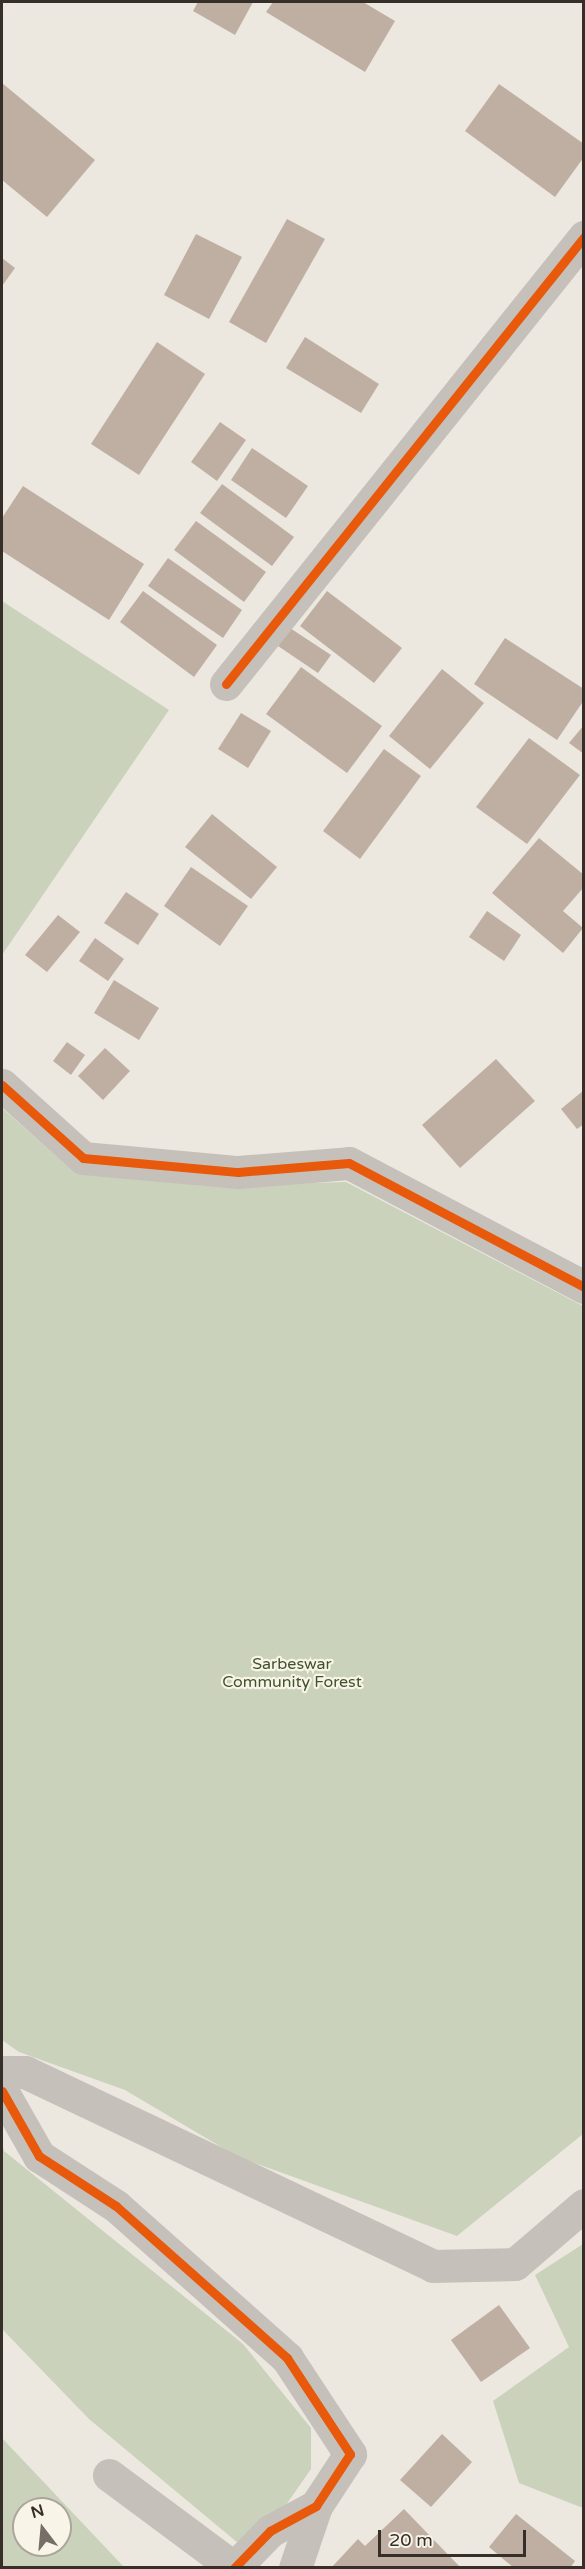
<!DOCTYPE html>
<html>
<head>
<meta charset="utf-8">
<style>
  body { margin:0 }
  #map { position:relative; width:585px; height:2569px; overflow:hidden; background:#ece8e0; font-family:"Varela Round",sans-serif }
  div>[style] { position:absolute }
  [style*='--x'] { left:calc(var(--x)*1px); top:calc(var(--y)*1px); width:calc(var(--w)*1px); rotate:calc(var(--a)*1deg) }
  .green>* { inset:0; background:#cad2bb }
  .building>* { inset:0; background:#bfafa2 }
  .minor>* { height:33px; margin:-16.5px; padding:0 16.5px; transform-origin:16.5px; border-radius:16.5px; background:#c5c1ba }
  .cycleway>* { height:9px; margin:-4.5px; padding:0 4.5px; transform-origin:4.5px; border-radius:4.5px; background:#e8590c }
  span { translate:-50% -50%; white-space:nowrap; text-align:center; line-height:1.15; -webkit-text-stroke:4.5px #f9f4e8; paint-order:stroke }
  .park-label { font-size:16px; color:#3f542c }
  .frame { position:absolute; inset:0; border:3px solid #362e28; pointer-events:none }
  .north { position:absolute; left:12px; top:2497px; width:60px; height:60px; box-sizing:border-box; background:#f9f4e8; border:2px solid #aba59b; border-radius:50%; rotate:344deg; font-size:16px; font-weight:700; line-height:24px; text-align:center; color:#362e28 }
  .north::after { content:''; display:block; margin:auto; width:21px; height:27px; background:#766f68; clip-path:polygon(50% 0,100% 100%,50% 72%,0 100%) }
  .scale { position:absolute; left:378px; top:2530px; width:148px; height:27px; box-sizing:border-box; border:3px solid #362e28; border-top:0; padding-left:8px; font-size:18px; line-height:21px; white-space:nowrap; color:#362e28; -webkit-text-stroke:4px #f9f4e8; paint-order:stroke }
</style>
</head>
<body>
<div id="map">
  <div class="green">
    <i style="clip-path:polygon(2px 601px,169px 710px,2px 955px)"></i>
    <i style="clip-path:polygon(2px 1108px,71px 1169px,205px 1186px,346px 1182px,583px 1306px,583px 2134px,457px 2236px,238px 2157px,125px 2090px,19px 2052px,2px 2040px)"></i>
    <i style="clip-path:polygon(2px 2142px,4px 2151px,243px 2344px,311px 2428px,311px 2469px,279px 2515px,244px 2548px,89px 2419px,2px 2329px)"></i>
    <i style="clip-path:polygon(583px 2244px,583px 2508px,519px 2483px,493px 2401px,569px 2347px,535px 2275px)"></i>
    <i style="clip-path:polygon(evenodd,2px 2438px,124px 2567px,2px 2567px,2px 2438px,24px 2509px,60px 2509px,60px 2545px,24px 2545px,24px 2509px)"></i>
  </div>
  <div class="building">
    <i style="clip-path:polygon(198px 2px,253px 2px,235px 35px,193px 11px)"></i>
    <i style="clip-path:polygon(273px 2px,363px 2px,395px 21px,365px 72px,266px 12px)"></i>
    <i style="clip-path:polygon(2px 83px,95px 160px,47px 217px,2px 180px)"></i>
    <i style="clip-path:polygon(499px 84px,584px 144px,584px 157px,555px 197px,465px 131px)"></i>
    <i style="clip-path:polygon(287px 219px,325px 239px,266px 343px,229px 322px)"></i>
    <i style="clip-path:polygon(196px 234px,242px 257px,209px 319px,164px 295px)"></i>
    <i style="clip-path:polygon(2px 258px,15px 268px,2px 286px)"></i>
    <i style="clip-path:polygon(305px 337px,379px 384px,361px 413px,286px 368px)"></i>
    <i style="clip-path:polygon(157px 342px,205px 374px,139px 475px,91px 444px)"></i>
    <i style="clip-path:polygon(220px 422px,246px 440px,217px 481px,191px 462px)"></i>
    <i style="clip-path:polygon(252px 448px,308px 486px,286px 518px,231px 480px)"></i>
    <i style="clip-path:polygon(222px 484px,294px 537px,272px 566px,200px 513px)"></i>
    <i style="clip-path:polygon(23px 486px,144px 564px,109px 620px,2px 551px,2px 518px)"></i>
    <i style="clip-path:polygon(196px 521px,266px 572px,244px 602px,174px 550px)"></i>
    <i style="clip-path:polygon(168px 558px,242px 610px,223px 638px,148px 586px)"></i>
    <i style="clip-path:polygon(143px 591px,217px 645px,194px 677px,120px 622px)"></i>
    <i style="clip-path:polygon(327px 591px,402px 648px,374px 683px,300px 626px)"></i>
    <i style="clip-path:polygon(290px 628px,331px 655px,318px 673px,278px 646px)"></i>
    <i style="clip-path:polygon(505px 638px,584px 689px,584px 700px,557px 740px,474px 684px)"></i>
    <i style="clip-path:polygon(301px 667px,382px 726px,347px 773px,266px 714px)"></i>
    <i style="clip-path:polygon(442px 669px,484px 703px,430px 769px,389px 736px)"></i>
    <i style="clip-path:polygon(241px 713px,271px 731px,248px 768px,218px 749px)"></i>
    <i style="clip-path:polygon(584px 725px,584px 754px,569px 743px)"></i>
    <i style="clip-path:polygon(529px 738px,580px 775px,527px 844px,476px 807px)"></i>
    <i style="clip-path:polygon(384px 749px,421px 776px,360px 859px,323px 831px)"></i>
    <i style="clip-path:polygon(212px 814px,277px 867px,251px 899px,185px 847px)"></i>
    <i style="clip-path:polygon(539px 838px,584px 875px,584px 887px,563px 911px,583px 928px,563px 953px,492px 893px)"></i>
    <i style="clip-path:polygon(191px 867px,248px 906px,220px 946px,164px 906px)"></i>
    <i style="clip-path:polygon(126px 892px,159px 914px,138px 945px,104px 923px)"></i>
    <i style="clip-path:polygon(487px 911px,521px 935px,504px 961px,469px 937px)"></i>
    <i style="clip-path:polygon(58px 915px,80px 932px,47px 972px,25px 955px)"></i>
    <i style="clip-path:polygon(95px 938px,124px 959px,108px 981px,79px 961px)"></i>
    <i style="clip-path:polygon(114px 980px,159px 1008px,139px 1040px,94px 1013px)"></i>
    <i style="clip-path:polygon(67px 1042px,85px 1055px,71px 1075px,53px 1061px)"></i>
    <i style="clip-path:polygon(105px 1048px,130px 1071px,103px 1100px,78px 1076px)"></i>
    <i style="clip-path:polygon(496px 1059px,535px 1101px,460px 1168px,422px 1125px)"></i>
    <i style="clip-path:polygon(584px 1090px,584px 1124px,577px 1129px,561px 1109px)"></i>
    <i style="clip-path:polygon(499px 2305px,530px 2348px,481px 2382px,451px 2340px)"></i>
    <i style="clip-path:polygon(442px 2434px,472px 2462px,431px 2507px,400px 2480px)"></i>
    <i style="clip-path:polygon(404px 2509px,461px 2568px,331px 2568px,358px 2539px,365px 2546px)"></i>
    <i style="clip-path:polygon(516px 2514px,575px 2561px,570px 2568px,514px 2568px,489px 2547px)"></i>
  </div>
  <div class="minor">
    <i style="--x:226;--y:684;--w:573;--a:-51.31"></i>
    <i style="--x:2;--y:1085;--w:109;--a:42"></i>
    <i style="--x:83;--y:1158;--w:156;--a:5.2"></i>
    <i style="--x:238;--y:1172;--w:111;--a:-4.6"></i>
    <i style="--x:349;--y:1163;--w:266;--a:27.8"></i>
    <i style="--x:2;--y:2072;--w:23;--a:0"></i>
    <i style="--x:25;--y:2072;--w:452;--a:25.4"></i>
    <i style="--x:433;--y:2266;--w:82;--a:-1.4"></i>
    <i style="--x:515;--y:2264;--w:91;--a:-40.5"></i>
    <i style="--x:2;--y:2091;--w:75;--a:60.4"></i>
    <i style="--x:39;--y:2156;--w:92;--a:33"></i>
    <i style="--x:116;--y:2206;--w:229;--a:41.6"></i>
    <i style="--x:287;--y:2358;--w:115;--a:56.7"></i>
    <i style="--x:350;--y:2454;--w:62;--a:123.2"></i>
    <i style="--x:316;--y:2506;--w:52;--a:151.5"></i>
    <i style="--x:270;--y:2531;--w:52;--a:134.2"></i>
    <i style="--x:109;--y:2475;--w:156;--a:36.6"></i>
    <i style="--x:295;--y:2568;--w:65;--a:-71.3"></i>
  </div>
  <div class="cycleway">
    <i style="--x:226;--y:684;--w:573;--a:-51.31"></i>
    <i style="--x:2;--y:1085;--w:109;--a:42"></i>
    <i style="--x:83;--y:1158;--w:156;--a:5.2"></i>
    <i style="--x:238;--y:1172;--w:111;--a:-4.6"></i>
    <i style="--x:349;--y:1163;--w:266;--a:27.8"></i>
    <i style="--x:2;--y:2091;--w:75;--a:60.4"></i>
    <i style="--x:39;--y:2156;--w:92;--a:33"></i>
    <i style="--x:116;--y:2206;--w:229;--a:41.6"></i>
    <i style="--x:287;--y:2358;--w:115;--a:56.7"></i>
    <i style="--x:350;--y:2454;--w:62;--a:123.2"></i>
    <i style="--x:316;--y:2506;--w:52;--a:151.5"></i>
    <i style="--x:270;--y:2531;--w:52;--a:134.2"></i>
  </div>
  <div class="park-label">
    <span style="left:292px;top:1673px">Sarbeswar<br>Community Forest</span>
  </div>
  <div class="frame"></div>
  <div class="north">N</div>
  <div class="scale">20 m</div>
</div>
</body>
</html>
